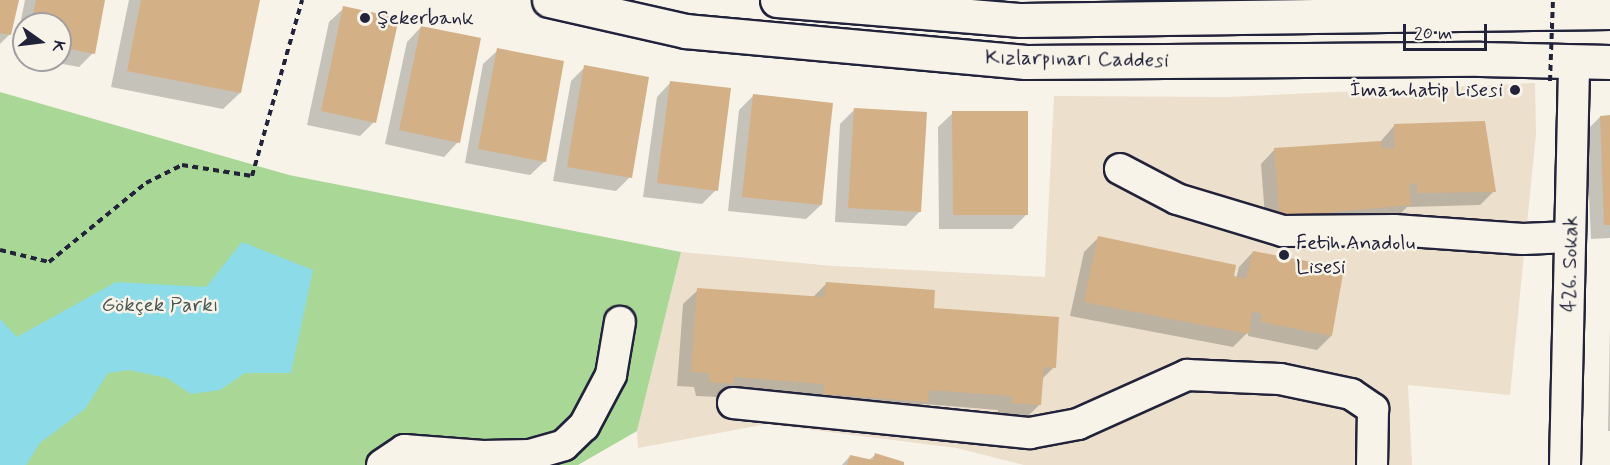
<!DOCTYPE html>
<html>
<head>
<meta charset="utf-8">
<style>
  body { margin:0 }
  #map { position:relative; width:1610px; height:465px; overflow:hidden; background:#f7f3e8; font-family:Mynerve,sans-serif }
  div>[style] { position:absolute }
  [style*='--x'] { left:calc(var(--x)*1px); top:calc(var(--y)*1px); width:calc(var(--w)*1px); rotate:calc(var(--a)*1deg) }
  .built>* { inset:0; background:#ecdfcb }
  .green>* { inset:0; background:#a9d796 }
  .water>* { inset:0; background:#8cdbe8 }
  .shadow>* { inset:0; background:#0003 }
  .building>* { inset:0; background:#d4b086 }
  .path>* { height:4px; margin-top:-2px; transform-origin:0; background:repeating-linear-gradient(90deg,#22223b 0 6px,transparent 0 10.5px) }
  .roads { filter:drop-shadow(2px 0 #22223b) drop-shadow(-2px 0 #22223b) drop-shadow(0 2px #22223b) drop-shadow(0 -2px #22223b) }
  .minor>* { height:30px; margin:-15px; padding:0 15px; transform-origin:15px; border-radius:15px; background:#f7f3e8 }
  .major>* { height:33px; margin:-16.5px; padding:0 16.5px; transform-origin:16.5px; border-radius:16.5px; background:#f7f3e8 }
  .path-bridge>* { height:4px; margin-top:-2px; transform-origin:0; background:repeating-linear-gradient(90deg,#22223b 0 6px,transparent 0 10.5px) }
  .dots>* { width:16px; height:16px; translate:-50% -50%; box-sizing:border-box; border:3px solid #f7f3e8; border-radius:50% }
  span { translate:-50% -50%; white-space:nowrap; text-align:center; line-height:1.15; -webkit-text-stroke:5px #f7f3e8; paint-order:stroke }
  .poi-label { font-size:21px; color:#22223b }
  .left { translate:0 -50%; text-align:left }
  .right { translate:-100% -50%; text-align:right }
  .street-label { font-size:21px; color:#22223b }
  .park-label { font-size:21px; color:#4a5856 }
  .north { position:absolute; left:12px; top:12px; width:60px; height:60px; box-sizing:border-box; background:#f7f3e8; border:2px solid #a29fa3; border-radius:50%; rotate:104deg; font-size:16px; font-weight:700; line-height:24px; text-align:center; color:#22223b }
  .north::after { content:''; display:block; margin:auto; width:21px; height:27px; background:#22223b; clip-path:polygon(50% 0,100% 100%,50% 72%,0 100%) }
  .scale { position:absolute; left:1403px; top:24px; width:84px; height:27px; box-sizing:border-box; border:3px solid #22223b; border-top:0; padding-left:8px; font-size:18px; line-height:21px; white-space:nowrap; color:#22223b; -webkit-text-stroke:4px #f7f3e8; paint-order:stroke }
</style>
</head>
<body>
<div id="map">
  <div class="built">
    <i style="clip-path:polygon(1535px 83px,1536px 134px,1510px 395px,1408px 385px,1412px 465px,1024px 465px,957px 448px,766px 424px,638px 448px,637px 431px,681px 252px,834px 266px,1045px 277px,1054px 96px,1227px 97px)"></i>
  </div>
  <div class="green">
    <i style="clip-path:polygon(0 92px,289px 175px,681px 252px,637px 431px,578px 465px,0 465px)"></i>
  </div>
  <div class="water">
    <i style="clip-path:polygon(242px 242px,313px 270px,291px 373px,245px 373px,220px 390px,191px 394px,167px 378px,129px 370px,108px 373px,85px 409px,40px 443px,26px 465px,0 465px,0 319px,17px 337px,116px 282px,206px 287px)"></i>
  </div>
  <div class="shadow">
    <i style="clip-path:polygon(0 0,18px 0,10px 34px,0 44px)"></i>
    <i style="clip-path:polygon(25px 0,103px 0,93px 53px,79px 67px,41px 60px,60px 60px,60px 24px,24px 24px,24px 57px,14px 55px)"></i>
    <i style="clip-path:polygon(129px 0,258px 0,240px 93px,223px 109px,111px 87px)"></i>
    <i style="clip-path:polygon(344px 8px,374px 122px,360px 136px,307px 125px,329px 22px)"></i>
    <i style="clip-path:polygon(421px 27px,458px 142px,444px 157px,385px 144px,407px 42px)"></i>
    <i style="clip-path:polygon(498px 50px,545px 161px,530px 175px,465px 163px,483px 64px)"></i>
    <i style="clip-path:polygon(585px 67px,630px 177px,616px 191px,553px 181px,571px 81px)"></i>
    <i style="clip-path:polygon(671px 82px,716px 190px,702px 204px,643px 197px,657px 97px)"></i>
    <i style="clip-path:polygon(753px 96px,821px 205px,806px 219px,728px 211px,739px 110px)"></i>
    <i style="clip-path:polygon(855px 109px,920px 211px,906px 226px,835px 222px,840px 124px)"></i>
    <i style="clip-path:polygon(953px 113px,1027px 214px,1012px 229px,939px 229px,938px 127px)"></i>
    <i style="clip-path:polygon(1600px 117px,1610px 117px,1610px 238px,1591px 239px,1586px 131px)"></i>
    <i style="clip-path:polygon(1394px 126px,1494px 191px,1480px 205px,1407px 207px,1395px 219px,1266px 230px,1261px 164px,1275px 149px,1380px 142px)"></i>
    <i style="clip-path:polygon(1098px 238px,1236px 279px,1239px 267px,1253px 252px,1331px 336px,1317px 350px,1248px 336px,1248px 332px,1233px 347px,1070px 316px,1084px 252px)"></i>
    <i style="clip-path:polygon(826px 284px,933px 309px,1054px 367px,1041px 380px,1040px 404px,1025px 419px,998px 416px,998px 410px,924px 404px,913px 416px,810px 397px,724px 391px,718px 397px,696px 396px,694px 387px,677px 386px,683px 304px,698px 290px,812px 298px)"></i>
    <i style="clip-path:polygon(1610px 326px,1610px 431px,1608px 431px)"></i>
    <i style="clip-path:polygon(875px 455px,902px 465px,842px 465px,850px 456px,869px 460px)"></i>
  </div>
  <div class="building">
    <i style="clip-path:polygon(0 0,19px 0,11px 35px,0 33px)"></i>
    <i style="clip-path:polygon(36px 0,105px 0,95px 54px,60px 47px,60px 24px,31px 24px)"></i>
    <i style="clip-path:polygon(141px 0,260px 0,241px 93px,127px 71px)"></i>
    <i style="clip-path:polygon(343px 6px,399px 18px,376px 123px,321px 111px)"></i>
    <i style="clip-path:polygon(421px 26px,481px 38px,460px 143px,399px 130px)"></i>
    <i style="clip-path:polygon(497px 48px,564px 61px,546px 162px,478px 149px)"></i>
    <i style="clip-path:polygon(584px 65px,649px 77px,632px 178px,567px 167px)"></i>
    <i style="clip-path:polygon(670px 81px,731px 88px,718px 191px,657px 183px)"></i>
    <i style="clip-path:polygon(753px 94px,833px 103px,822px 205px,742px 197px)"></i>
    <i style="clip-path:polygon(854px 108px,927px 112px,921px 212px,848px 208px)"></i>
    <i style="clip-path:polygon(952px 111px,1028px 111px,1028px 215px,953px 215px)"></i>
    <i style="clip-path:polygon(1610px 115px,1610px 225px,1604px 225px,1600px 116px)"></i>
    <i style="clip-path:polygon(1485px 121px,1496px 192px,1417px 193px,1417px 183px,1409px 184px,1411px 205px,1280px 217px,1274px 148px,1381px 141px,1382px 148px,1395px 149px,1394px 124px)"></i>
    <i style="clip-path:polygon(1098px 236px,1236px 265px,1234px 276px,1246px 279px,1253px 251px,1344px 268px,1332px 336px,1261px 322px,1262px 314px,1252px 311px,1249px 334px,1084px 302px)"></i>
    <i style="clip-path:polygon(826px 282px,935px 290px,934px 308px,1059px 317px,1056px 368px,1044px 367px,1041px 405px,1011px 403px,1012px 396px,929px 390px,928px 402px,823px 394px,824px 384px,734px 377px,734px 384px,710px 382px,708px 373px,691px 372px,697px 288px,824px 297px)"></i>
    <i style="clip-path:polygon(875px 453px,904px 462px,904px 465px,847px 465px,850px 455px,873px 460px)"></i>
  </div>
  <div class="path">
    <i style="--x:0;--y:250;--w:50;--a:13.8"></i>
    <i style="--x:49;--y:262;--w:125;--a:-39.2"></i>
    <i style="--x:146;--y:183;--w:40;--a:-26.6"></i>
    <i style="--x:182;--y:165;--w:71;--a:8.9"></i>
    <i style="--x:252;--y:176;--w:183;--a:-74.1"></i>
  </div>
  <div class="roads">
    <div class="minor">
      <i style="--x:1120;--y:169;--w:64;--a:27.8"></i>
      <i style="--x:1177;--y:199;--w:111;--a:16.8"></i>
      <i style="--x:1283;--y:231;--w:111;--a:-0.5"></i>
      <i style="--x:1394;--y:230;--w:129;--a:4"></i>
      <i style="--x:1523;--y:239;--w:47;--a:-2.4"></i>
      <i style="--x:733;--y:403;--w:299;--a:5.8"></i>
      <i style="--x:1030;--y:433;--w:49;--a:-10.6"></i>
      <i style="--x:1078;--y:424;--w:120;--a:-24.2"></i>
      <i style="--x:1187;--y:375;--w:93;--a:2.5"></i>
      <i style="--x:1280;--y:379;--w:73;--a:11.9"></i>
      <i style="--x:1351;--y:394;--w:27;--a:34"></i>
      <i style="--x:1373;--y:409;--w:56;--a:91"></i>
      <i style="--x:382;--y:465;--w:27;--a:-34"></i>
      <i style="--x:404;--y:450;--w:79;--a:4.3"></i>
      <i style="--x:483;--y:456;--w:47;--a:-1.2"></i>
      <i style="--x:530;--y:455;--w:35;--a:-16"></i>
      <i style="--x:564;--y:445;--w:28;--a:-44"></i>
      <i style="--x:584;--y:426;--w:58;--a:-62.1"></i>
      <i style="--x:611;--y:375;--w:54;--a:-80.4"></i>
      <i style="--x:1565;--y:465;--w:402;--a:-88.7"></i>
    </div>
    <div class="major">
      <i style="--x:549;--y:0;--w:139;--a:12.8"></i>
      <i style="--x:685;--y:31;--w:342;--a:5.2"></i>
      <i style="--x:1026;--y:62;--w:454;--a:-0.4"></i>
      <i style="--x:1480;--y:59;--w:130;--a:1.3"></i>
      <i style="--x:777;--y:0;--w:245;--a:4.7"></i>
      <i style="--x:1021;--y:20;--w:589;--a:-0.78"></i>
    </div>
  </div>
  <div class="path-bridge">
    <i style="--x:1550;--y:81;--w:81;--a:-87.9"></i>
  </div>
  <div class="dots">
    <i style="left:365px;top:18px;background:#22223b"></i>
    <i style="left:1515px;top:90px;background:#22223b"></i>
    <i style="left:1284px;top:255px;background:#22223b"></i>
  </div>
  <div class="poi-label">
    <span class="left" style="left:377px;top:18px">Şekerbank</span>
    <span class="right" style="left:1503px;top:90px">İmamhatip Lisesi</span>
    <span class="left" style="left:1296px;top:255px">Fetih Anadolu<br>Lisesi</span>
  </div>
  <div class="street-label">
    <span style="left:1077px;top:59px;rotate:1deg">Kızlarpınarı Caddesi</span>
    <span style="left:1570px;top:264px;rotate:-89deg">426. Sokak</span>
  </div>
  <div class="park-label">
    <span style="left:160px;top:305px">Gökçek Parkı</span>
  </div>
  <div class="north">K</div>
  <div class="scale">20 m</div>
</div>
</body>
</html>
